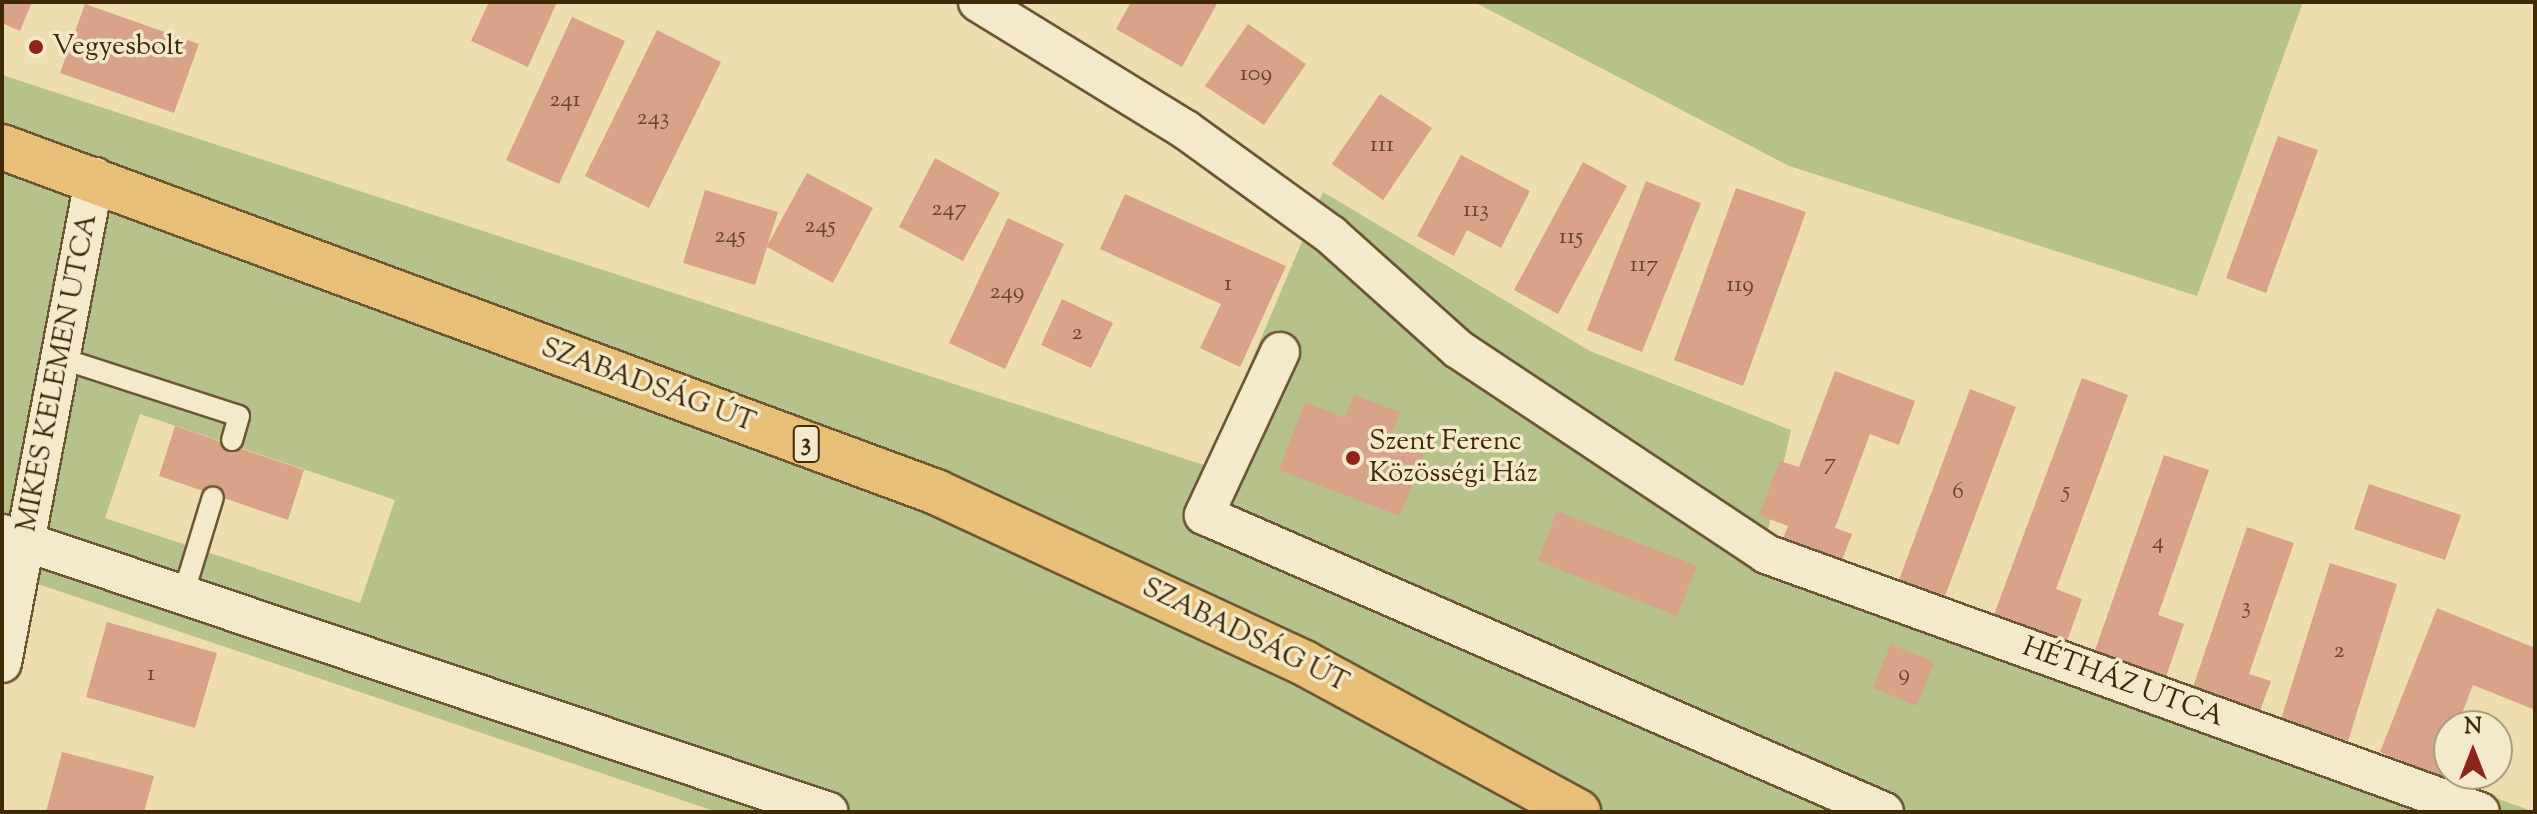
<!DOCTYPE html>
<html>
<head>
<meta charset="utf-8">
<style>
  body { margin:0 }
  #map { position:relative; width:2537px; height:814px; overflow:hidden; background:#eedeaf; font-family:"Sorts Mill Goudy",serif }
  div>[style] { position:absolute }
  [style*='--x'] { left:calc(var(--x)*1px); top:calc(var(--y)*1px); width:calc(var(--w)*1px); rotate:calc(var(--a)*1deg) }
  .green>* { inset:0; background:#b7c18c }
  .building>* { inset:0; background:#d8a389 }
  .roads { filter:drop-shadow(2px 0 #6b5631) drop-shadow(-2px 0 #6b5631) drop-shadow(0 2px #6b5631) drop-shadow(0 -2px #6b5631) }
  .lane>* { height:20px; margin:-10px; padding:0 10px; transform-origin:10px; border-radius:10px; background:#f4eacb }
  .street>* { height:38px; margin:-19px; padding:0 19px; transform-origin:19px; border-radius:19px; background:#f4eacb }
  .primary>* { height:44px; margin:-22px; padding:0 22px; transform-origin:22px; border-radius:22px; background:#e7bf78 }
  .dots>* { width:22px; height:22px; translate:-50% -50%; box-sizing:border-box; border:4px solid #f4eacb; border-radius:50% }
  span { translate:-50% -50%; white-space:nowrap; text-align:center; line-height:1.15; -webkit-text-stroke:7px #f4eacb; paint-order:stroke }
  .number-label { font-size:24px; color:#654828 }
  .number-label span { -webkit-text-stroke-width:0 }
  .shield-label span { padding:2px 6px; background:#f4eacb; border:2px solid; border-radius:6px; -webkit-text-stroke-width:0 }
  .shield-label { font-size:26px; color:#3f2907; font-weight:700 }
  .poi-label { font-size:28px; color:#3f2907 }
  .left { translate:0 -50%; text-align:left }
  .street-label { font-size:28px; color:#3f2907 }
  .frame { position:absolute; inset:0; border:4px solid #3f2907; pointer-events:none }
  .north { position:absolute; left:2433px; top:710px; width:80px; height:80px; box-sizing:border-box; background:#f4eacb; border:2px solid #ac9d7d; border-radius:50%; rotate:0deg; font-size:22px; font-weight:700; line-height:32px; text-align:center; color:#3f2907 }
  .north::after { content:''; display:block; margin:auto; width:28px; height:36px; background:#8f2418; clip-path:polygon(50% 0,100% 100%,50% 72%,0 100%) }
</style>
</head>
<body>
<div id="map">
  <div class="green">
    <i style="clip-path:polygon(1474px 2px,2303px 2px,2197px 296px,1789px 166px)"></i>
    <i style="clip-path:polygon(evenodd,2px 75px,1207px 466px,1323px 192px,1590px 351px,1791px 430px,1766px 539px,2535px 812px,717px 812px,2px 572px,2px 75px,140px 414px,395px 500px,360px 603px,105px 518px,140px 414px)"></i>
  </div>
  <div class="building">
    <i style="clip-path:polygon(2px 2px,32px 2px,20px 31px,2px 23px)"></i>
    <i style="clip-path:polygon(489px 2px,557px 2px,528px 67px,471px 41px)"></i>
    <i style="clip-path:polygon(1131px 2px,1218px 2px,1182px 67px,1116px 29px)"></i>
    <i style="clip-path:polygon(85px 4px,199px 44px,174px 113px,60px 73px)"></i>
    <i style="clip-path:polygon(572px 17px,625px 41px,559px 184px,506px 160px)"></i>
    <i style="clip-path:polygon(1248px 24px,1306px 64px,1264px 125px,1205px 86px)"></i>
    <i style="clip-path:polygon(657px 30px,721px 62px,649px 208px,585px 176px)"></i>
    <i style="clip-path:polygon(1380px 94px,1432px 128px,1383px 200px,1332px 164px)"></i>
    <i style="clip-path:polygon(2278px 136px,2318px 150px,2266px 293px,2226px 278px)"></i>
    <i style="clip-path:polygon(1461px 155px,1530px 191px,1501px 248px,1467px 230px,1454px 256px,1417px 236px)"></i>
    <i style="clip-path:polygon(935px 158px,1000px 193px,963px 261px,899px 227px)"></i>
    <i style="clip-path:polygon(1583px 162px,1627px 186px,1558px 314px,1514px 290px)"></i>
    <i style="clip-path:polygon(807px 173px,873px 208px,833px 283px,767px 247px,755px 285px,683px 263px,705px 190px,778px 212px,767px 246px)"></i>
    <i style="clip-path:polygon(1646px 181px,1701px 203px,1642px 352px,1587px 330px)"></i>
    <i style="clip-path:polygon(1736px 188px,1806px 212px,1743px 386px,1674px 360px)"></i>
    <i style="clip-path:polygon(1125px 194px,1286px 266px,1240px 367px,1200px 348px,1221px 304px,1100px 249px)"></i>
    <i style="clip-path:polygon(1008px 218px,1064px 244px,1005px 369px,949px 343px)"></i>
    <i style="clip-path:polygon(1062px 299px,1113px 323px,1091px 368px,1041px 345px)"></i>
    <i style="clip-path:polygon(1835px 371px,1915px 401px,1899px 445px,1870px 434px,1835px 528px,1852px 534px,1841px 563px,1782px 541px,1788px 526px,1759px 515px,1780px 461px,1799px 467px)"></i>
    <i style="clip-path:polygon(2082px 378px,2128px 395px,2056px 589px,2082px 599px,2065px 647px,1992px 620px)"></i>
    <i style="clip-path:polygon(1970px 389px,2016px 407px,1945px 596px,1899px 580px)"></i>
    <i style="clip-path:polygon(1354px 395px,1400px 412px,1392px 432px,1427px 445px,1400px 516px,1279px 470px,1305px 402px,1345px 418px)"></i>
    <i style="clip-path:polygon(175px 426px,304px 470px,288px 520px,159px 476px)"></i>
    <i style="clip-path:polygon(2164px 455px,2209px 470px,2158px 615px,2184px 624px,2166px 677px,2094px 653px)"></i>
    <i style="clip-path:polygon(2369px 484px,2461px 515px,2445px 560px,2354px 529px)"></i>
    <i style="clip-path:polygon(1557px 511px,1697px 566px,1677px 616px,1538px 561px)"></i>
    <i style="clip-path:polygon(2247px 527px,2294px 543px,2249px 674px,2271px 681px,2258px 716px,2191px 693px)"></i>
    <i style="clip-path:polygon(2330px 563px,2397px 584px,2348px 741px,2281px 719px)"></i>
    <i style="clip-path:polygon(2437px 608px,2535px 648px,2535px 710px,2473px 685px,2461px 716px,2486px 726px,2449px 726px,2449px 774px,2483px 774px,2476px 791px,2380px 752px)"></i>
    <i style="clip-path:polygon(107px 622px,217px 653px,195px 728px,86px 697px)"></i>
    <i style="clip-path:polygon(1891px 644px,1934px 662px,1917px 706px,1873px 688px)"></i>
    <i style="clip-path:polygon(62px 752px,154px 776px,144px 812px,46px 812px)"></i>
  </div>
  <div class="roads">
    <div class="lane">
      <i style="--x:60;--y:358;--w:188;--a:18"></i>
      <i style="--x:239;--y:416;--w:25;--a:106"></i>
      <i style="--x:183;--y:595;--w:102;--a:-73"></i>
    </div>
    <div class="street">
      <i style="--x:978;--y:2;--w:244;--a:31.6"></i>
      <i style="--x:1186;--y:130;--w:179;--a:35.9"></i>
      <i style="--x:1331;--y:235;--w:171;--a:41.9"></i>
      <i style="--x:1458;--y:349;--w:370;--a:33.6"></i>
      <i style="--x:1766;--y:554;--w:759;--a:19.87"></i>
      <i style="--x:1280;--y:352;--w:180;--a:115"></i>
      <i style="--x:1204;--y:515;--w:742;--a:23.59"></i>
      <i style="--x:2;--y:534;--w:872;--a:18.58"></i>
      <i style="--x:2;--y:663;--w:495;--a:-79.2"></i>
    </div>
    <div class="primary">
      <i style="--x:2;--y:147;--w:996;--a:20.27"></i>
      <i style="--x:936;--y:492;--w:406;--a:24.9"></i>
      <i style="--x:1304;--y:663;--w:312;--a:28.5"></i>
    </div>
  </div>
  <div class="dots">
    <i style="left:36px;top:47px;background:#8f2418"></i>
    <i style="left:1353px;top:458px;background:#8f2418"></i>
  </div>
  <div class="number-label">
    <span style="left:1256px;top:75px">109</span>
    <span style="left:565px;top:101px">241</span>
    <span style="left:653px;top:119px">243</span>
    <span style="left:1382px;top:146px">111</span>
    <span style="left:949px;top:210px">247</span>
    <span style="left:1476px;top:211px">113</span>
    <span style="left:820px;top:227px">245</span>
    <span style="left:730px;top:237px">245</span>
    <span style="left:1571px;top:238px">115</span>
    <span style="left:1644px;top:266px">117</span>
    <span style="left:1228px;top:285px">1</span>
    <span style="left:1740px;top:286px">119</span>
    <span style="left:1007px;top:293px">249</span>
    <span style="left:1077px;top:334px">2</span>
    <span style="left:1830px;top:464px">7</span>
    <span style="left:2066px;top:492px">5</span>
    <span style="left:1958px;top:493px">6</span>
    <span style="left:2158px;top:543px">4</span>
    <span style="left:2246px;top:608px">3</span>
    <span style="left:2339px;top:652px">2</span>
    <span style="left:151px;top:675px">1</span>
    <span style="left:1904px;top:675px">9</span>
  </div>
  <div class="shield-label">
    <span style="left:806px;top:444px">3</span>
  </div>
  <div class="poi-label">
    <span class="left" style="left:52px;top:47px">Vegyesbolt</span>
    <span class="left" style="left:1369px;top:458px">Szent Ferenc<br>Közösségi Ház</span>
  </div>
  <div class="street-label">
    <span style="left:58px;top:373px;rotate:-79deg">MIKES KELEMEN UTCA</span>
    <span style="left:648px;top:386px;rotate:20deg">SZABADSÁG ÚT</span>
    <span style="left:1245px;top:636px;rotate:26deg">SZABADSÁG ÚT</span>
    <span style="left:2123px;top:683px;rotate:20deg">HÉTHÁZ UTCA</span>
  </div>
  <div class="frame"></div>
  <div class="north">N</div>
</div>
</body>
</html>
